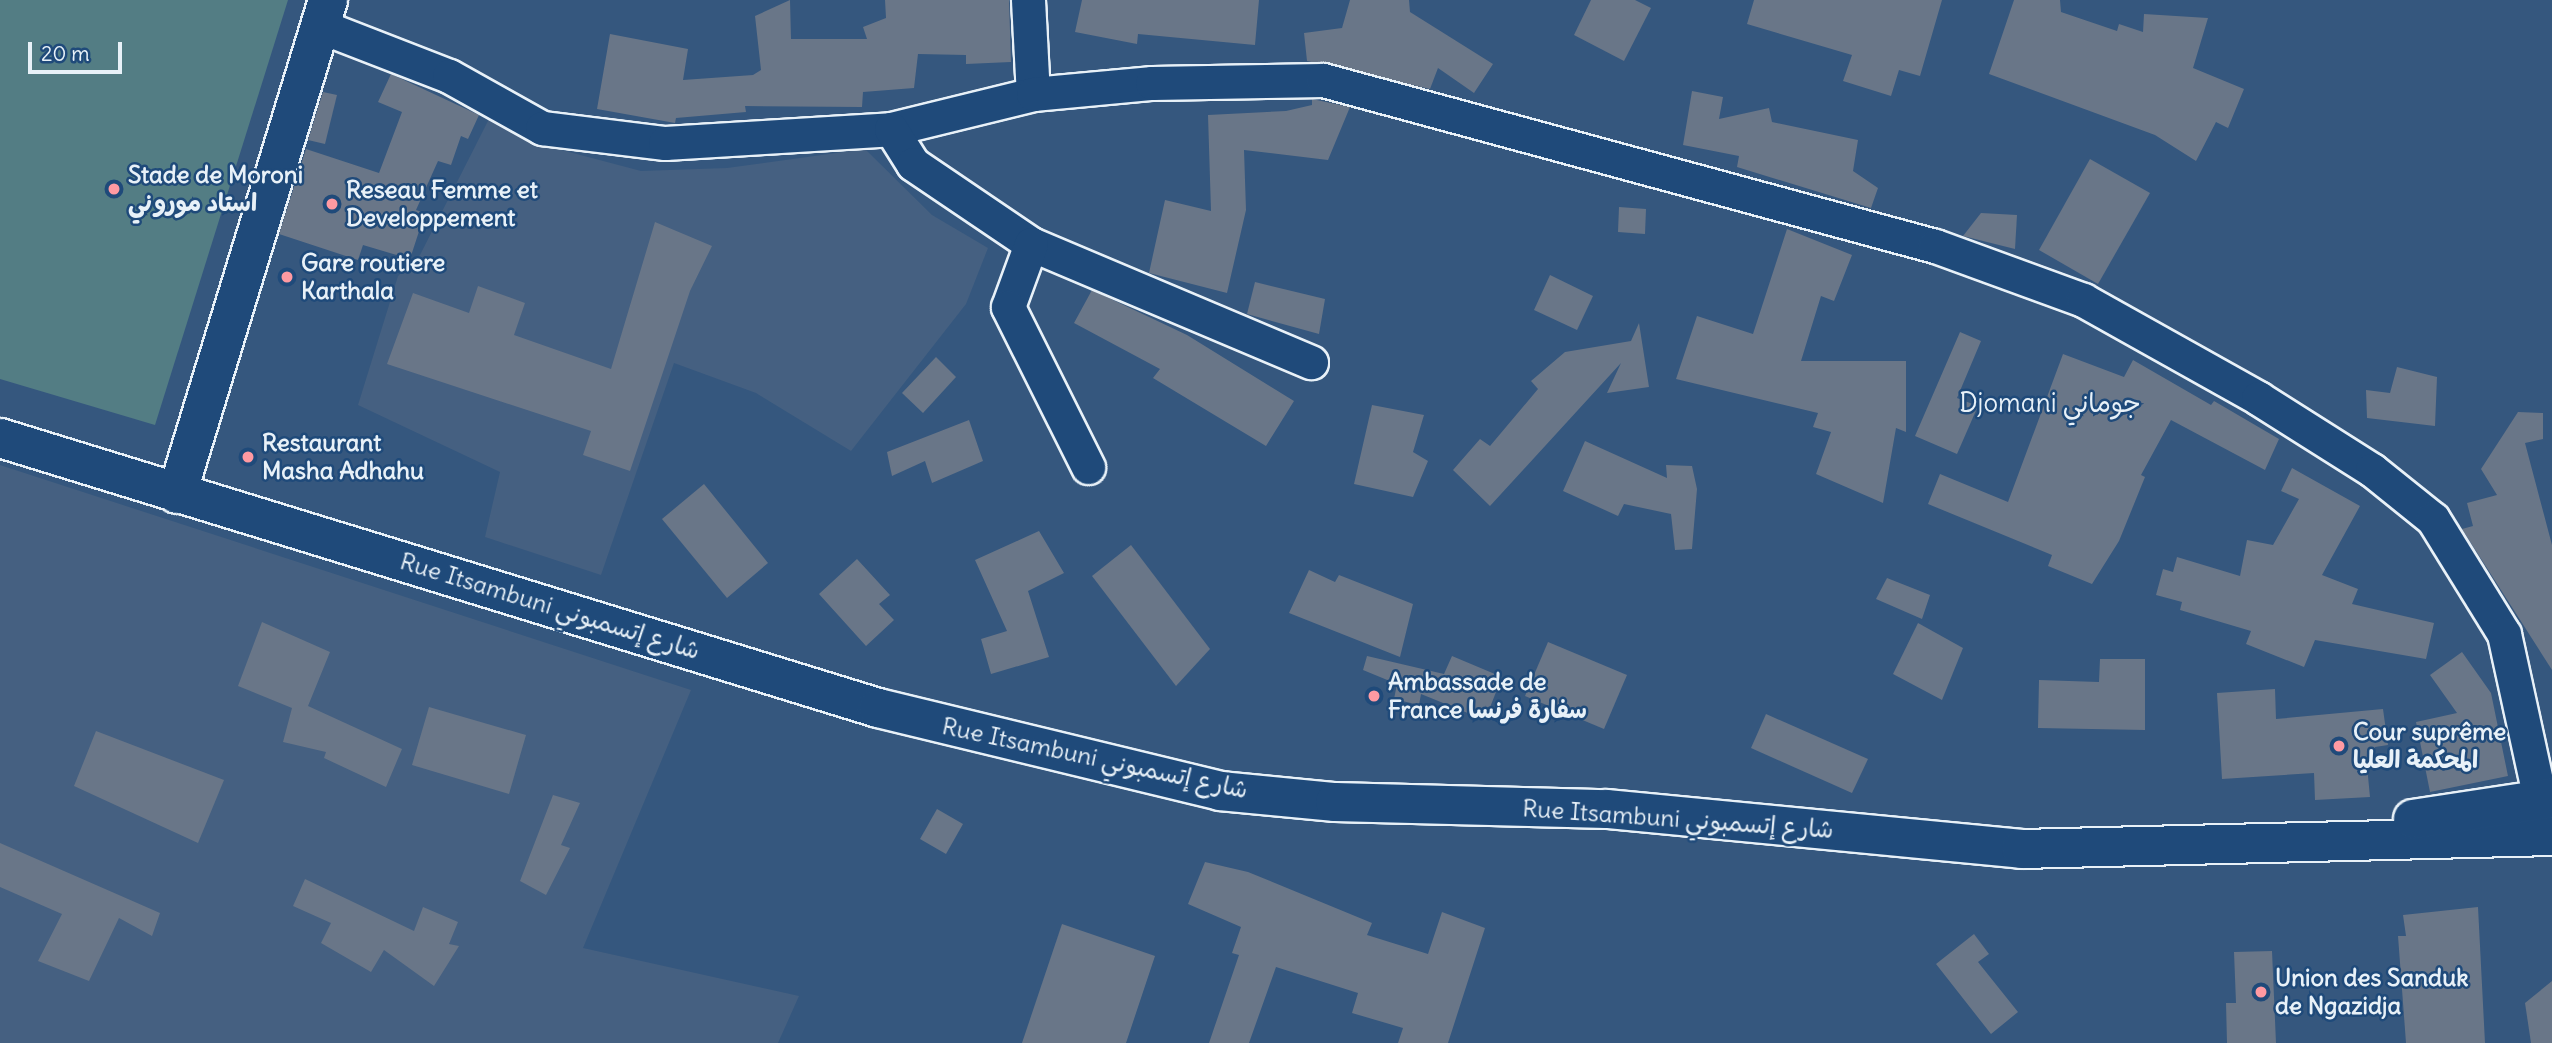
<!DOCTYPE html>
<html>
<head>
<meta charset="utf-8">
<style>
  body { margin:0 }
  #map { position:relative; width:2552px; height:1043px; overflow:hidden; background:#35577e; font-family:Delius,"Playpen Sans Arabic",sans-serif }
  div>[style] { position:absolute }
  [style*='--x'] { left:calc(var(--x)*1px); top:calc(var(--y)*1px); width:calc(var(--w)*1px); rotate:calc(var(--a)*1deg) }
  .built>* { inset:0; background:#456081 }
  .green>* { inset:0; background:#537d84 }
  .building>* { inset:0; background:#697688 }
  .roads { filter:drop-shadow(2px 0 #e8f1f8) drop-shadow(-2px 0 #e8f1f8) drop-shadow(0 2px #e8f1f8) drop-shadow(0 -2px #e8f1f8) }
  .minor>* { height:33px; margin:-16.5px; padding:0 16.5px; transform-origin:16.5px; border-radius:16.5px; background:#1f4a7a }
  .tertiary>* { height:38px; margin:-19px; padding:0 19px; transform-origin:19px; border-radius:19px; background:#1f4a7a }
  .secondary>* { height:38px; margin:-19px; padding:0 19px; transform-origin:19px; border-radius:19px; background:#1f4a7a }
  .dots>* { width:19px; height:19px; translate:-50% -50%; box-sizing:border-box; border:4px solid #1f4a7a; border-radius:50% }
  span { translate:-50% -50%; white-space:nowrap; text-align:center; line-height:1.15; -webkit-text-stroke:5px #1f4a7a; paint-order:stroke }
  .poi-label { font-size:24px; color:#e8f1f8; font-weight:700 }
  .left { translate:0 -50%; text-align:left }
  .street-label { font-size:24px; color:#e8f1f8 }
  .neighbourhood-label { font-size:26px; color:#e8f1f8 }
  .scale { position:absolute; left:28px; top:42px; width:94px; height:32px; box-sizing:border-box; border:4px solid #e8f1f8; border-top:0; padding-left:9px; font-size:21px; line-height:24px; white-space:nowrap; color:#e8f1f8; -webkit-text-stroke:5px #1f4a7a; paint-order:stroke }
</style>
</head>
<body>
<div id="map">
  <div class="built">
    <i style="clip-path:polygon(489px 119px,535px 143px,641px 171px,727px 168px,865px 149px,932px 215px,988px 248px,966px 304px,851px 451px,756px 393px,674px 363px,601px 575px,485px 537px,500px 472px,358px 405px,398px 276px,420px 255px)"></i>
    <i style="clip-path:polygon(0 465px,691px 690px,583px 948px,799px 996px,778px 1043px,0 1043px)"></i>
  </div>
  <div class="green">
    <i style="clip-path:polygon(0 0,288px 0,155px 425px,0 379px)"></i>
  </div>
  <div class="building">
    <i style="clip-path:polygon(790px 0,791px 39px,867px 39px,863px 27px,886px 18px,885px 0,1009px 0,1011px 62px,966px 64px,966px 55px,918px 54px,914px 88px,863px 92px,862px 107px,745px 106px,746px 112px,676px 118px,675px 123px,597px 109px,610px 34px,688px 49px,683px 80px,753px 75px,761px 70px,755px 16px)"></i>
    <i style="clip-path:polygon(1082px 0,1259px 0,1255px 45px,1138px 34px,1137px 44px,1075px 32px)"></i>
    <i style="clip-path:polygon(1350px 0,1409px 0,1410px 12px,1493px 64px,1474px 93px,1438px 68px,1430px 89px,1307px 61px,1304px 33px,1342px 28px)"></i>
    <i style="clip-path:polygon(1591px 0,1635px 0,1651px 8px,1624px 61px,1574px 35px)"></i>
    <i style="clip-path:polygon(1754px 0,1942px 0,1920px 76px,1899px 70px,1891px 96px,1843px 81px,1852px 55px,1747px 24px)"></i>
    <i style="clip-path:polygon(2014px 0,2060px 0,2061px 12px,2117px 31px,2119px 24px,2143px 32px,2144px 14px,2208px 18px,2193px 68px,2244px 89px,2228px 128px,2216px 122px,2196px 161px,2155px 135px,1989px 74px)"></i>
    <i style="clip-path:polygon(391px 74px,479px 115px,468px 139px,461px 136px,451px 165px,438px 161px,416px 210px,425px 213px,410px 259px,363px 245px,358px 260px,279px 234px,306px 149px,379px 173px,402px 112px,378px 102px)"></i>
    <i style="clip-path:polygon(1692px 91px,1723px 97px,1719px 119px,1769px 108px,1772px 122px,1858px 140px,1853px 171px,1878px 188px,1871px 208px,1737px 167px,1739px 156px,1683px 145px)"></i>
    <i style="clip-path:polygon(323px 92px,337px 95px,325px 144px,308px 140px)"></i>
    <i style="clip-path:polygon(1312px 99px,1350px 107px,1328px 160px,1244px 150px,1246px 210px,1227px 293px,1149px 273px,1165px 200px,1211px 211px,1208px 115px,1286px 111px,1312px 105px)"></i>
    <i style="clip-path:polygon(2090px 159px,2150px 193px,2098px 284px,2039px 250px)"></i>
    <i style="clip-path:polygon(1619px 207px,1646px 209px,1645px 234px,1618px 232px)"></i>
    <i style="clip-path:polygon(1981px 213px,2017px 215px,2015px 249px,1963px 236px)"></i>
    <i style="clip-path:polygon(655px 222px,712px 246px,690px 291px,630px 471px,583px 455px,591px 431px,387px 364px,413px 293px,469px 313px,478px 286px,525px 303px,514px 335px,611px 369px)"></i>
    <i style="clip-path:polygon(1787px 229px,1852px 255px,1834px 301px,1821px 296px,1801px 361px,1906px 361px,1906px 432px,1896px 428px,1883px 503px,1816px 474px,1831px 432px,1813px 427px,1818px 413px,1676px 379px,1697px 316px,1753px 334px)"></i>
    <i style="clip-path:polygon(1550px 275px,1593px 296px,1577px 330px,1534px 310px)"></i>
    <i style="clip-path:polygon(1255px 282px,1325px 299px,1319px 334px,1247px 314px)"></i>
    <i style="clip-path:polygon(1092px 290px,1187px 335px,1294px 401px,1266px 446px,1153px 378px,1160px 369px,1074px 323px)"></i>
    <i style="clip-path:polygon(1639px 323px,1649px 387px,1607px 393px,1621px 363px,1490px 506px,1453px 470px,1480px 439px,1490px 446px,1538px 389px,1531px 381px,1565px 352px,1631px 341px)"></i>
    <i style="clip-path:polygon(1960px 332px,1981px 341px,1957px 398px,1978px 406px,1957px 454px,1915px 436px)"></i>
    <i style="clip-path:polygon(2063px 354px,2124px 377px,2133px 360px,2211px 405px,2214px 401px,2279px 439px,2265px 470px,2171px 420px,2141px 475px,2145px 477px,2119px 541px,2092px 584px,2048px 566px,2052px 555px,1928px 504px,1940px 474px,2008px 502px)"></i>
    <i style="clip-path:polygon(936px 357px,956px 377px,923px 413px,902px 393px)"></i>
    <i style="clip-path:polygon(2397px 367px,2437px 377px,2435px 426px,2367px 418px,2366px 390px,2390px 393px)"></i>
    <i style="clip-path:polygon(1372px 405px,1424px 415px,1413px 452px,1428px 461px,1413px 497px,1354px 484px)"></i>
    <i style="clip-path:polygon(2518px 412px,2543px 413px,2543px 439px,2525px 443px,2552px 545px,2552px 670px,2462px 529px,2473px 526px,2467px 503px,2497px 495px,2481px 469px)"></i>
    <i style="clip-path:polygon(969px 420px,983px 461px,932px 483px,925px 461px,892px 476px,887px 452px)"></i>
    <i style="clip-path:polygon(1585px 441px,1667px 478px,1666px 465px,1692px 466px,1697px 489px,1692px 549px,1675px 550px,1671px 514px,1624px 504px,1618px 516px,1563px 491px)"></i>
    <i style="clip-path:polygon(2292px 468px,2360px 506px,2322px 575px,2358px 589px,2352px 604px,2434px 623px,2426px 659px,2315px 640px,2304px 667px,2246px 644px,2251px 631px,2180px 610px,2182px 602px,2156px 595px,2163px 569px,2173px 572px,2177px 557px,2240px 576px,2247px 540px,2273px 545px,2299px 499px,2281px 491px)"></i>
    <i style="clip-path:polygon(704px 484px,768px 563px,727px 598px,662px 519px)"></i>
    <i style="clip-path:polygon(1039px 531px,1064px 573px,1028px 591px,1049px 657px,991px 674px,981px 639px,1007px 631px,975px 560px)"></i>
    <i style="clip-path:polygon(1131px 545px,1210px 649px,1176px 686px,1092px 576px)"></i>
    <i style="clip-path:polygon(857px 559px,890px 595px,879px 604px,894px 620px,866px 646px,819px 594px)"></i>
    <i style="clip-path:polygon(1309px 570px,1335px 582px,1339px 575px,1413px 604px,1400px 657px,1289px 613px)"></i>
    <i style="clip-path:polygon(1887px 578px,1930px 595px,1922px 619px,1876px 599px)"></i>
    <i style="clip-path:polygon(262px 622px,330px 652px,308px 706px,402px 749px,386px 787px,324px 758px,326px 752px,283px 742px,292px 708px,238px 686px)"></i>
    <i style="clip-path:polygon(1918px 623px,1963px 648px,1942px 700px,1893px 674px)"></i>
    <i style="clip-path:polygon(1548px 642px,1627px 675px,1604px 729px,1525px 696px)"></i>
    <i style="clip-path:polygon(2462px 652px,2491px 693px,2508px 776px,2430px 792px,2416px 722px,2457px 713px,2430px 675px)"></i>
    <i style="clip-path:polygon(1367px 656px,1444px 674px,1452px 656px,1502px 677px,1485px 720px,1421px 694px,1419px 705px,1394px 699px,1397px 684px,1363px 670px)"></i>
    <i style="clip-path:polygon(2100px 659px,2145px 659px,2145px 730px,2038px 728px,2039px 680px,2099px 682px)"></i>
    <i style="clip-path:polygon(2275px 689px,2276px 719px,2383px 709px,2388px 745px,2375px 747px,2374px 764px,2367px 766px,2370px 797px,2315px 800px,2314px 773px,2222px 779px,2217px 693px)"></i>
    <i style="clip-path:polygon(429px 707px,526px 735px,509px 794px,412px 765px)"></i>
    <i style="clip-path:polygon(1766px 714px,1868px 759px,1852px 793px,1751px 748px)"></i>
    <i style="clip-path:polygon(96px 731px,224px 780px,198px 843px,74px 786px)"></i>
    <i style="clip-path:polygon(553px 795px,580px 803px,561px 845px,570px 848px,546px 895px,520px 881px)"></i>
    <i style="clip-path:polygon(937px 809px,963px 824px,946px 854px,920px 839px)"></i>
    <i style="clip-path:polygon(0 843px,160px 913px,152px 936px,119px 918px,89px 981px,38px 961px,62px 914px,0 887px)"></i>
    <i style="clip-path:polygon(1205px 862px,1248px 872px,1372px 923px,1367px 935px,1428px 954px,1442px 912px,1485px 928px,1448px 1043px,1398px 1043px,1403px 1028px,1352px 1013px,1358px 993px,1276px 967px,1249px 1043px,1209px 1043px,1239px 955px,1232px 953px,1241px 927px,1188px 904px)"></i>
    <i style="clip-path:polygon(305px 879px,414px 931px,423px 907px,458px 922px,449px 944px,459px 946px,434px 986px,384px 950px,371px 972px,321px 943px,331px 923px,293px 906px)"></i>
    <i style="clip-path:polygon(2478px 907px,2485px 1043px,2406px 1043px,2398px 936px,2406px 936px,2403px 915px)"></i>
    <i style="clip-path:polygon(1062px 924px,1155px 956px,1126px 1043px,1022px 1043px)"></i>
    <i style="clip-path:polygon(1974px 934px,1989px 954px,1978px 962px,2018px 1012px,1991px 1034px,1936px 964px)"></i>
    <i style="clip-path:polygon(2272px 951px,2276px 1043px,2227px 1043px,2226px 1003px,2236px 1003px,2234px 952px)"></i>
    <i style="clip-path:polygon(2552px 981px,2552px 1043px,2531px 1043px,2525px 1003px)"></i>
  </div>
  <div class="roads">
    <div class="minor">
      <i style="--x:1028;--y:0;--w:94;--a:87"></i>
      <i style="--x:320;--y:26;--w:138;--a:21.2"></i>
      <i style="--x:449;--y:76;--w:107;--a:29.2"></i>
      <i style="--x:542;--y:128;--w:124;--a:7"></i>
      <i style="--x:665;--y:143;--w:226;--a:-3.5"></i>
      <i style="--x:891;--y:129;--w:146;--a:-13.8"></i>
      <i style="--x:1033;--y:94;--w:120;--a:-5.3"></i>
      <i style="--x:1152;--y:83;--w:171;--a:-1"></i>
      <i style="--x:1323;--y:80;--w:634;--a:15.18"></i>
      <i style="--x:1935;--y:246;--w:158;--a:20"></i>
      <i style="--x:2083;--y:300;--w:201;--a:29.2"></i>
      <i style="--x:2258;--y:398;--w:135;--a:32.3"></i>
      <i style="--x:2372;--y:470;--w:78;--a:38.8"></i>
      <i style="--x:2433;--y:519;--w:135;--a:58.3"></i>
      <i style="--x:2504;--y:634;--w:169;--a:77.7"></i>
      <i style="--x:891;--y:129;--w:41;--a:57.8"></i>
      <i style="--x:913;--y:164;--w:143;--a:34.1"></i>
      <i style="--x:1031;--y:244;--w:304;--a:22.9"></i>
      <i style="--x:1031;--y:244;--w:67;--a:110.1"></i>
      <i style="--x:1008;--y:307;--w:179;--a:63.4"></i>
    </div>
    <div class="tertiary">
      <i style="--x:177;--y:494;--w:517;--a:-73"></i>
    </div>
    <div class="secondary">
      <i style="--x:0;--y:438;--w:919;--a:17.09"></i>
      <i style="--x:878;--y:708;--w:352;--a:13.6"></i>
      <i style="--x:1220;--y:791;--w:116;--a:5.5"></i>
      <i style="--x:1335;--y:802;--w:272;--a:1.5"></i>
      <i style="--x:1607;--y:809;--w:416;--a:5.5"></i>
      <i style="--x:2021;--y:849;--w:531;--a:-1.4"></i>
      <i style="--x:2413;--y:819;--w:141;--a:-8.6"></i>
    </div>
  </div>
  <div class="dots">
    <i style="left:114px;top:189px;background:#ff9aa2"></i>
    <i style="left:332px;top:204px;background:#ff9aa2"></i>
    <i style="left:287px;top:277px;background:#ff9aa2"></i>
    <i style="left:248px;top:457px;background:#ff9aa2"></i>
    <i style="left:1374px;top:696px;background:#ff9aa2"></i>
    <i style="left:2339px;top:746px;background:#ff9aa2"></i>
    <i style="left:2261px;top:992px;background:#ff9aa2"></i>
  </div>
  <div class="poi-label">
    <span class="left" style="left:128px;top:189px">Stade de Moroni<br>استاد موروني</span>
    <span class="left" style="left:346px;top:204px">Reseau Femme et<br>Developpement</span>
    <span class="left" style="left:301px;top:277px">Gare routiere<br>Karthala</span>
    <span class="left" style="left:262px;top:457px">Restaurant<br>Masha Adhahu</span>
    <span class="left" style="left:1388px;top:696px">Ambassade de<br>France سفارة فرنسا</span>
    <span class="left" style="left:2353px;top:746px">Cour suprême<br>المحكمة العليا</span>
    <span class="left" style="left:2275px;top:992px">Union des Sanduk<br>de Ngazidja</span>
  </div>
  <div class="street-label">
    <span style="left:550px;top:606px;rotate:17deg">Rue Itsambuni شارع إتسمبوني</span>
    <span style="left:1095px;top:758px;rotate:12deg">Rue Itsambuni شارع إتسمبوني</span>
    <span style="left:1678px;top:819px;rotate:4deg">Rue Itsambuni شارع إتسمبوني</span>
  </div>
  <div class="neighbourhood-label">
    <span style="left:2050px;top:403px">Djomani جوماني</span>
  </div>
  <div class="scale">20 m</div>
</div>
</body>
</html>
